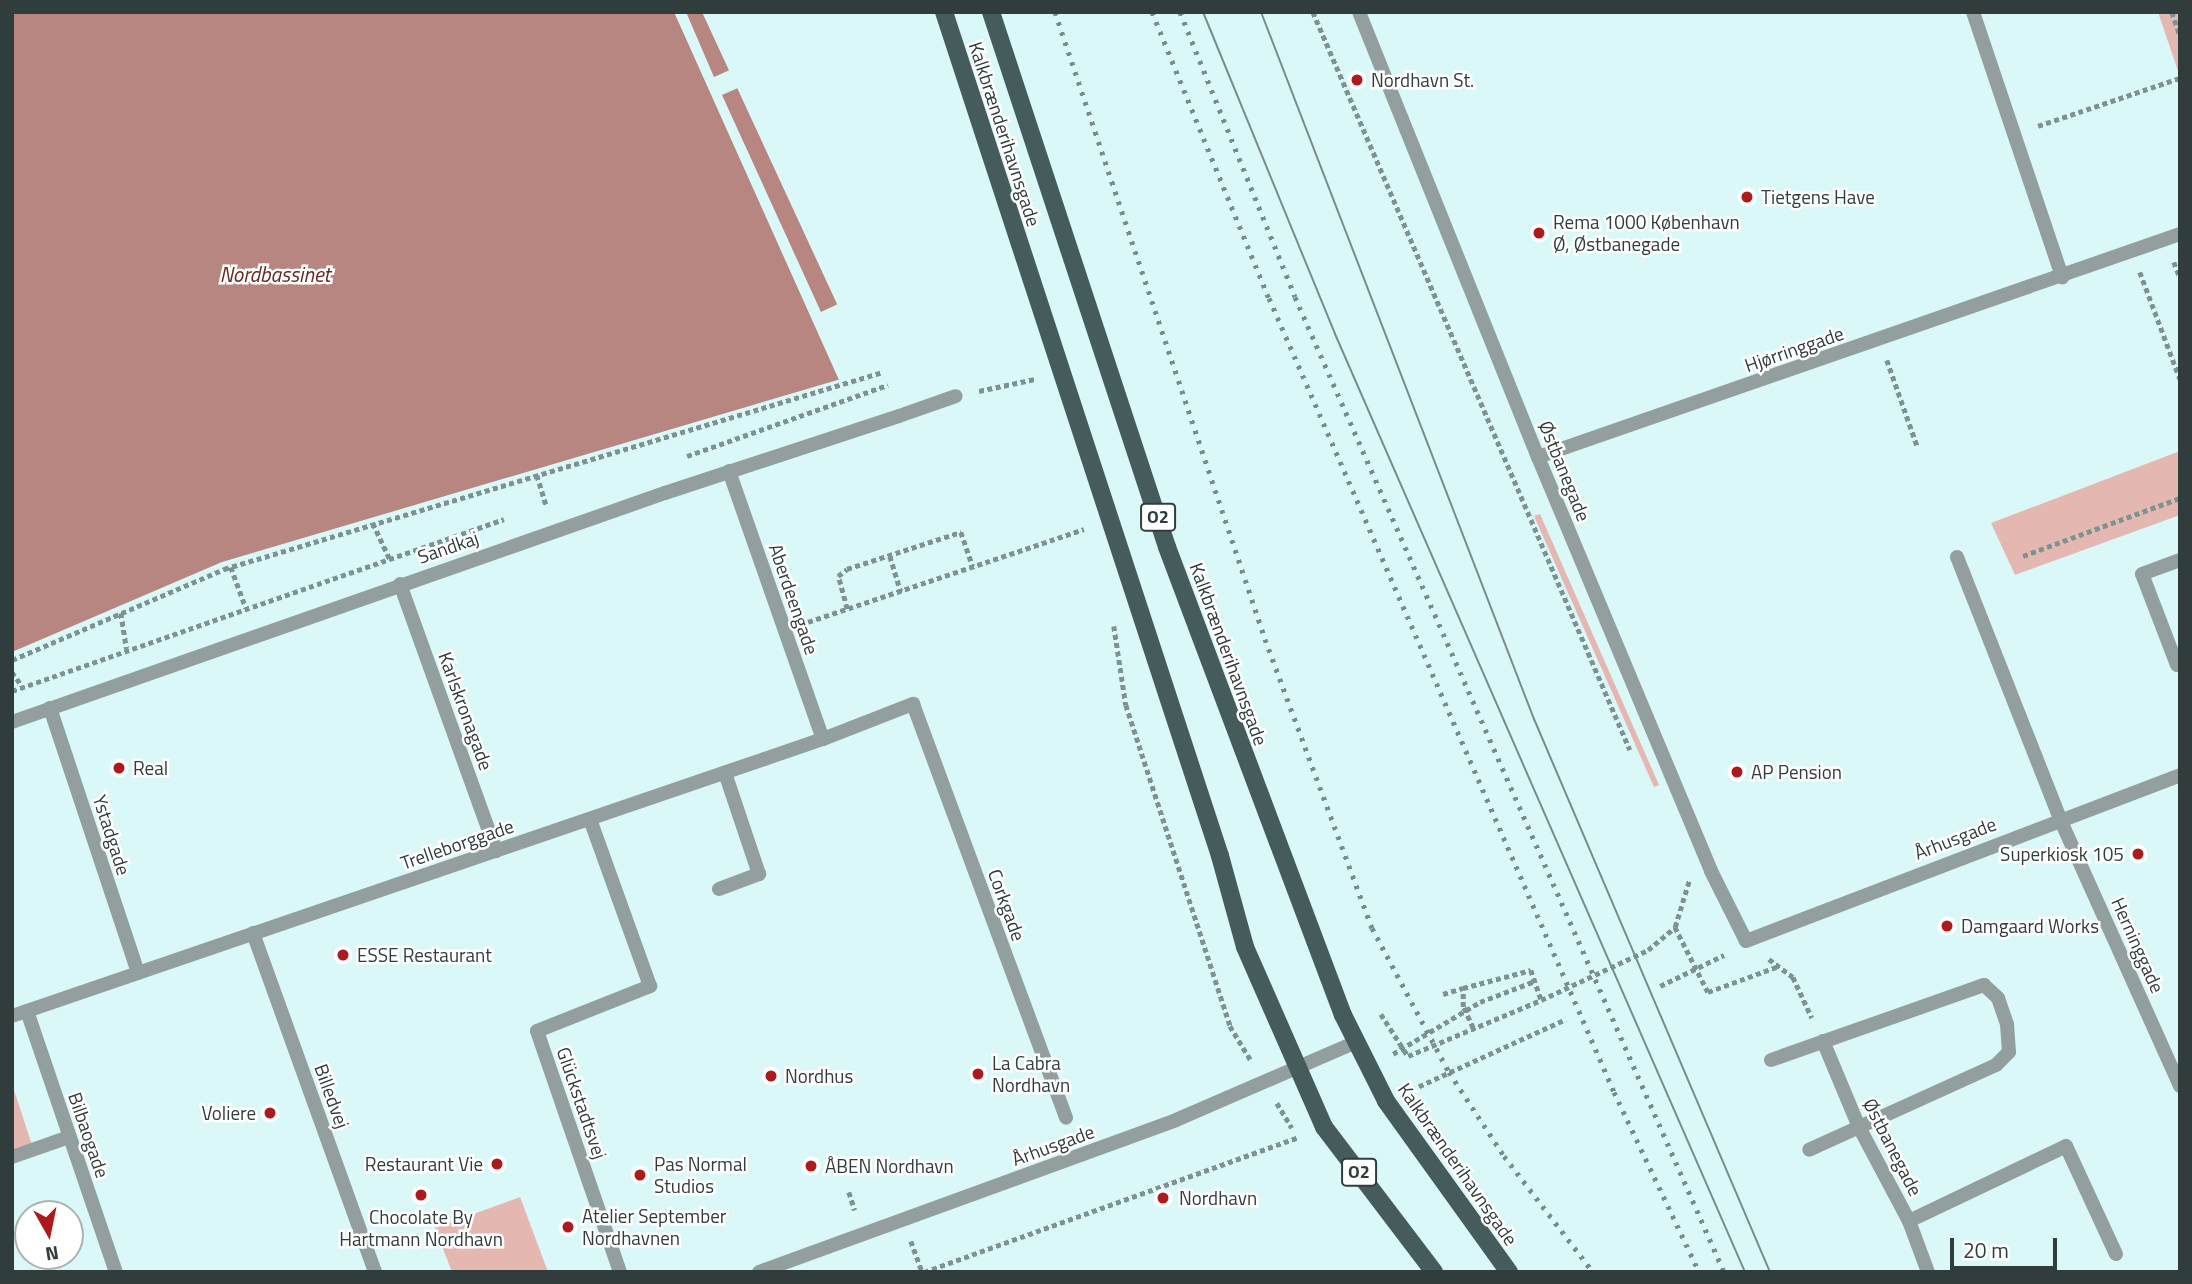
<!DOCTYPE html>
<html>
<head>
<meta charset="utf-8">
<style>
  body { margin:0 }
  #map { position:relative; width:2192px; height:1284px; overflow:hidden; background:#dbf8f8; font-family:"Titillium Web",sans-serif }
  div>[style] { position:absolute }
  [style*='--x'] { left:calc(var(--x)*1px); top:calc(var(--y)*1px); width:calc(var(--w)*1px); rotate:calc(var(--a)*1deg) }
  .green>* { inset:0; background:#e4b7b1 }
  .water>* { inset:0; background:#b88680 }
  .pier>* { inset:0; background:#dbf8f8 }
  .path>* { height:4.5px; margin-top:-2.25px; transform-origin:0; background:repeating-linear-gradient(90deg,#7f9292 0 5px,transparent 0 8.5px) }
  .lane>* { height:14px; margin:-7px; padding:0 7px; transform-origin:7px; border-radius:7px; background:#939f9e }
  .street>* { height:14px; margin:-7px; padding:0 7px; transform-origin:7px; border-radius:7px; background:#939f9e }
  .primary>* { height:18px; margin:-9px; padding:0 9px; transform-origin:9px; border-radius:9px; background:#465b5b }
  .tram>* { height:2px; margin:-1px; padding:0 1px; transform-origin:1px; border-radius:1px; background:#798c8c }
  .rail>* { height:5px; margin-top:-2.5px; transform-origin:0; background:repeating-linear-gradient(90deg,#798c8c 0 3.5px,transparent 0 10.5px) }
  .dots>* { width:19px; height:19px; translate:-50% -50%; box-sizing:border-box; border:4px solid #fff; border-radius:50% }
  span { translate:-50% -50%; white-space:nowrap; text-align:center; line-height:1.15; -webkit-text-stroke:5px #fff; paint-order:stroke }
  .shield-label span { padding:2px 5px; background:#fff; border:2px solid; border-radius:5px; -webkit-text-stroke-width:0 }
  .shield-label { font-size:18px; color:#313c3c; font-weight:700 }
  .poi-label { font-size:19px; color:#313c3c }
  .left { translate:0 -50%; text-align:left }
  .right { translate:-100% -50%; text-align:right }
  .street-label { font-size:19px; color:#313c3c }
  .water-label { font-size:21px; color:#682823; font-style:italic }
  .frame { position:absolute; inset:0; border:14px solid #313c3c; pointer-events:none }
  .north { position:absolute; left:14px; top:1200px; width:70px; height:70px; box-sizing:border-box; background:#fff; border:2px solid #adb1b1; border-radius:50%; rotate:171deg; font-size:19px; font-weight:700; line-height:28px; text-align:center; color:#313c3c }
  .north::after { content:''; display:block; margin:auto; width:24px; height:32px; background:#ac1a1b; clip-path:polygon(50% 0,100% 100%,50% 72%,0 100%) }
  .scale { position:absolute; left:1950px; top:1238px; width:107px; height:32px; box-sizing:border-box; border:4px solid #313c3c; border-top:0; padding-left:9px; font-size:21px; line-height:24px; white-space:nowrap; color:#313c3c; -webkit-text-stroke:5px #fff; paint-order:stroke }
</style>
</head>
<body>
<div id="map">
  <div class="green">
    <i style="clip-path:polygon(2158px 12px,2180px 12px,2180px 77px)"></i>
    <i style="clip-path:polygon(2180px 451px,2180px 515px,2015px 575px,1991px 523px)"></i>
    <i style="clip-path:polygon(1540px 514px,1659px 785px,1654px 787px,1534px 516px)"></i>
    <i style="clip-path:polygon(12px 1084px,35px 1154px,12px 1162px)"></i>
    <i style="clip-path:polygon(520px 1197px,548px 1272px,452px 1272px,435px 1228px)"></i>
  </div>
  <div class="water">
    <i style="clip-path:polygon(12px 12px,702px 12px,868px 371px,222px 562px,12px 652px)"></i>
  </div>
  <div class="pier">
    <i style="clip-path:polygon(674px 12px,686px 12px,714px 77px,732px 69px,740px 87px,722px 95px,821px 312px,840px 303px,870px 372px,839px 380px)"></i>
  </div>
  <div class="path">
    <i style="--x:1313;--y:12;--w:803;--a:66.75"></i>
    <i style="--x:2172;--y:12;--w:24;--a:71"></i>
    <i style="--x:2038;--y:126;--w:150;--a:-18.7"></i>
    <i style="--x:2174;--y:262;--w:17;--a:69"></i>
    <i style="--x:2140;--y:272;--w:114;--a:69.5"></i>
    <i style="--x:1887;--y:360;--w:93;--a:70.6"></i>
    <i style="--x:979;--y:391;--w:57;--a:-12.1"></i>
    <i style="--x:687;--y:456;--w:213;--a:-19.5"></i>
    <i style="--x:537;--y:475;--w:31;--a:73"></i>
    <i style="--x:373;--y:523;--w:40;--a:65"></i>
    <i style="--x:890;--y:556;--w:37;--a:73"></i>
    <i style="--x:2023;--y:556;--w:167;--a:-20.3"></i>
    <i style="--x:231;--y:567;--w:44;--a:69.9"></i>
    <i style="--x:847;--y:609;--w:34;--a:-105"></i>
    <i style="--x:838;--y:576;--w:11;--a:-38"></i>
    <i style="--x:847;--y:569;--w:120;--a:-18"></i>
    <i style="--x:961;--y:532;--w:36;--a:71"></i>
    <i style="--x:121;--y:613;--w:36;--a:81"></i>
    <i style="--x:808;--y:622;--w:291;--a:-18.6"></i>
    <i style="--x:1114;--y:626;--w:80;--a:81.4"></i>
    <i style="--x:1126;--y:705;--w:337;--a:72"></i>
    <i style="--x:1230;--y:1026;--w:42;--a:58.6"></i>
    <i style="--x:12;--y:660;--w:231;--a:-23.2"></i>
    <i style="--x:224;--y:569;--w:688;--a:-16.64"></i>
    <i style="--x:12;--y:672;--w:19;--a:54"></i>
    <i style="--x:12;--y:691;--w:521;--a:-19.27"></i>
    <i style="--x:1675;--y:927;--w:73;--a:63.1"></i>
    <i style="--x:1708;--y:992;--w:76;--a:-20.1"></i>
    <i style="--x:1769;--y:959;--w:30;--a:37"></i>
    <i style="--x:1793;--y:977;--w:45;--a:65.1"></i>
    <i style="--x:1660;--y:986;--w:71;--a:-25.8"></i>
    <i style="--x:1443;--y:994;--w:21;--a:-17"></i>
    <i style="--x:1381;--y:1014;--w:50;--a:57.3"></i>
    <i style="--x:1408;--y:1056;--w:144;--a:-22.8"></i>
    <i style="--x:1541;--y:1000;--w:118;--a:-25"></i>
    <i style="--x:1648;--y:950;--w:35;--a:-40"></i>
    <i style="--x:1675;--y:927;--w:48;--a:-73.1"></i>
    <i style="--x:1473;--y:1028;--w:23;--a:-115"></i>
    <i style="--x:1463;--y:1007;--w:19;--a:-90"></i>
    <i style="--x:1463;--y:988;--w:70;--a:-14.8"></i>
    <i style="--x:1531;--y:970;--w:31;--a:71"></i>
    <i style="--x:1393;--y:1054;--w:101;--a:-30.9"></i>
    <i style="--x:1480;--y:1002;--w:59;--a:-20.9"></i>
    <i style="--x:1411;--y:1090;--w:170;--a:-24.6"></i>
    <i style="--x:1277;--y:1103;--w:29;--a:59"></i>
    <i style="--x:849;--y:1192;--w:19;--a:72"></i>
    <i style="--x:911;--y:1241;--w:33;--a:70"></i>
    <i style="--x:924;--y:1272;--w:399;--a:-19.8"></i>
  </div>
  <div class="lane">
    <i style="--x:1973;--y:12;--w:280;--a:71.4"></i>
    <i style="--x:899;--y:416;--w:60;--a:-19.3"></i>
    <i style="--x:729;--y:471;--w:284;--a:70.7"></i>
    <i style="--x:1957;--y:557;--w:282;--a:68.5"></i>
    <i style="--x:400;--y:584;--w:284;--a:70.2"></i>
    <i style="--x:2177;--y:665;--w:97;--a:-111"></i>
    <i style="--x:2142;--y:574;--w:40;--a:-20.2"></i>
    <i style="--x:50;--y:708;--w:279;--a:71.6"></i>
    <i style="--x:719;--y:889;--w:43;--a:-20.6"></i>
    <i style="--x:759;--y:874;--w:107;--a:-108.6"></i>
    <i style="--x:537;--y:1031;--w:122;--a:-21.7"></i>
    <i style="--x:650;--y:986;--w:177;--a:-109.8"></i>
    <i style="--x:1771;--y:1060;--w:226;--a:-19.4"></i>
    <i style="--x:1984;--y:985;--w:19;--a:43"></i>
    <i style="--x:1998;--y:998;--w:28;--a:71"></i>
    <i style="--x:2007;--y:1024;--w:28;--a:86"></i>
    <i style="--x:2009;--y:1052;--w:18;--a:135"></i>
    <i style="--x:1996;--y:1065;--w:205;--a:155.6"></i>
    <i style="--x:1909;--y:1221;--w:174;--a:-25.5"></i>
    <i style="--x:2066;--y:1146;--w:119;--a:65.2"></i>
  </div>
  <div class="street">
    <i style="--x:1359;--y:12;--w:480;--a:68.1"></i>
    <i style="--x:1538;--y:457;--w:449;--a:67.3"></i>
    <i style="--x:1711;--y:871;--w:78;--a:63.4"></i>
    <i style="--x:1746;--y:941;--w:465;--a:-20.9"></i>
    <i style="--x:1538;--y:457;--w:680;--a:-19.15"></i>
    <i style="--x:12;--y:722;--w:692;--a:-19.33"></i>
    <i style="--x:665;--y:493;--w:246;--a:-18.2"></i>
    <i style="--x:2060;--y:819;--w:293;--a:65.8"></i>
    <i style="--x:253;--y:933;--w:360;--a:70.2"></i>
    <i style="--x:27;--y:1011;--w:276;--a:71.2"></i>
    <i style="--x:12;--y:1016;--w:857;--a:-18.86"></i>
    <i style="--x:823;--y:739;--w:97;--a:-21.3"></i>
    <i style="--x:913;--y:704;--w:441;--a:69.7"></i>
    <i style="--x:537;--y:1031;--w:255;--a:71"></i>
    <i style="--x:1823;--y:1041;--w:93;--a:67.3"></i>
    <i style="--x:1859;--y:1127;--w:106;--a:62"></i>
    <i style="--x:1909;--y:1221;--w:54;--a:69.6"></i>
    <i style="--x:12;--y:1157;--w:60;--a:-19.3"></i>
    <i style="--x:759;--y:1272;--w:444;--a:-20"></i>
    <i style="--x:1176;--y:1120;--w:196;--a:-23.4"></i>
  </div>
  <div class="primary">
    <i style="--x:944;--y:12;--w:888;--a:71.89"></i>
    <i style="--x:1220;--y:856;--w:94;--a:74.6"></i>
    <i style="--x:1245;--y:947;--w:197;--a:66.3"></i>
    <i style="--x:1324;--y:1127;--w:182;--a:52.8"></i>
    <i style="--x:991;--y:12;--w:563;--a:71.79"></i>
    <i style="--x:1167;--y:547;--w:500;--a:69.4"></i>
    <i style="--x:1343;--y:1015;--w:96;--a:63.4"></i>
    <i style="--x:1386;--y:1101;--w:211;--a:54.3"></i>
  </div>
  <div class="tram">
    <i style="--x:1203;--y:12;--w:348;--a:67.7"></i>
    <i style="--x:1335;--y:334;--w:1024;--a:66.39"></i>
    <i style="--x:1261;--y:12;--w:758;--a:68.89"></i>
    <i style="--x:1534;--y:719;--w:601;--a:66.89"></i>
  </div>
  <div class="rail">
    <i style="--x:1055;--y:12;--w:661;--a:71.48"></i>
    <i style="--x:1265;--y:639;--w:308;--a:69.7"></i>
    <i style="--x:1372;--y:928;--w:163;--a:61.9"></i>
    <i style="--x:1449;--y:1072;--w:100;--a:56.8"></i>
    <i style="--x:1504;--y:1156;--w:146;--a:52.5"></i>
    <i style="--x:1152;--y:12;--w:309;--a:67.8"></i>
    <i style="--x:1269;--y:298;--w:866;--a:66.51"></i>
    <i style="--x:1614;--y:1092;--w:199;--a:64.7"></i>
    <i style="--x:1180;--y:12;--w:307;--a:68"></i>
    <i style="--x:1295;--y:297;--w:1065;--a:66.25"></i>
  </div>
  <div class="dots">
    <i style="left:1357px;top:80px;background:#ac1a1b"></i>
    <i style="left:1747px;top:197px;background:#ac1a1b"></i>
    <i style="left:1539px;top:233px;background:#ac1a1b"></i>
    <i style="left:119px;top:768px;background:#ac1a1b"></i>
    <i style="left:1737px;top:772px;background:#ac1a1b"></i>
    <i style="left:2138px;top:854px;background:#ac1a1b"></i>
    <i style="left:1947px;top:926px;background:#ac1a1b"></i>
    <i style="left:343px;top:955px;background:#ac1a1b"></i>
    <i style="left:978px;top:1074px;background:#ac1a1b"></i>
    <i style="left:771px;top:1076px;background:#ac1a1b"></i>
    <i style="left:270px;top:1113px;background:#ac1a1b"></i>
    <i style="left:497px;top:1164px;background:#ac1a1b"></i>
    <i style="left:811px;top:1166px;background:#ac1a1b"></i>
    <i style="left:640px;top:1175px;background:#ac1a1b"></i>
    <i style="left:421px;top:1195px;background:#ac1a1b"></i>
    <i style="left:1163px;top:1198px;background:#ac1a1b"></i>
    <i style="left:568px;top:1227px;background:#ac1a1b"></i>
  </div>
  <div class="shield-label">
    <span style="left:1158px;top:517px">O2</span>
    <span style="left:1359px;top:1172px">O2</span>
  </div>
  <div class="poi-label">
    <span class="left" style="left:1371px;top:80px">Nordhavn St.</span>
    <span class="left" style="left:1761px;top:197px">Tietgens Have</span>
    <span class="left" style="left:1553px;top:233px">Rema 1000 København<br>Ø, Østbanegade</span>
    <span class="left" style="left:133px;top:768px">Real</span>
    <span class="left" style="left:1751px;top:772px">AP Pension</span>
    <span class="right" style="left:2124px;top:854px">Superkiosk 105</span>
    <span class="left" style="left:1961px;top:926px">Damgaard Works</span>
    <span class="left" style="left:357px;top:955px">ESSE Restaurant</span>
    <span class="left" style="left:992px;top:1074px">La Cabra<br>Nordhavn</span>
    <span class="left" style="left:785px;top:1076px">Nordhus</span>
    <span class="right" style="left:256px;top:1113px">Voliere</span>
    <span class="right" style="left:483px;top:1164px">Restaurant Vie</span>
    <span class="left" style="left:654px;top:1175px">Pas Normal<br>Studios</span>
    <span class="left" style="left:825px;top:1166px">ÅBEN Nordhavn</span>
    <span class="left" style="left:1179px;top:1198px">Nordhavn</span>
    <span class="left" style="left:582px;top:1227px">Atelier September<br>Nordhavnen</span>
    <span style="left:421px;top:1228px">Chocolate By<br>Hartmann Nordhavn</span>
  </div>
  <div class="street-label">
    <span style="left:1005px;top:134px;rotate:72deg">Kalkbrænderihavnsgade</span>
    <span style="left:1794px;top:349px;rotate:-19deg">Hjørringgade</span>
    <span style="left:1565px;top:471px;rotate:68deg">Østbanegade</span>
    <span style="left:448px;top:547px;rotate:-19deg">Sandkaj</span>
    <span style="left:794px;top:599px;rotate:71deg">Aberdeengade</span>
    <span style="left:1229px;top:654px;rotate:70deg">Kalkbrænderihavnsgade</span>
    <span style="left:466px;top:711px;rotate:70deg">Karlskronagade</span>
    <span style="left:112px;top:835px;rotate:72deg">Ystadgade</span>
    <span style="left:1955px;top:838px;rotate:-21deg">Århusgade</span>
    <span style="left:457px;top:844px;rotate:-19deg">Trelleborggade</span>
    <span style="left:1007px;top:905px;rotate:70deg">Corkgade</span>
    <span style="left:2138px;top:945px;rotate:66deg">Herninggade</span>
    <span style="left:332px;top:1096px;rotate:70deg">Billedvej</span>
    <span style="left:582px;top:1103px;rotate:71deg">Glückstadtsvej</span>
    <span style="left:89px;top:1135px;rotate:71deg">Bilbaogade</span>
    <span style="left:1053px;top:1145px;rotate:-20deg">Århusgade</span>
    <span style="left:1893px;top:1147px;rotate:63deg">Østbanegade</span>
    <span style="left:1458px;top:1164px;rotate:55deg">Kalkbrænderihavnsgade</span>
  </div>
  <div class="water-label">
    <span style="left:275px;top:274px">Nordbassinet</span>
  </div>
  <div class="frame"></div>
  <div class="north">N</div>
  <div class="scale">20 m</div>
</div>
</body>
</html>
